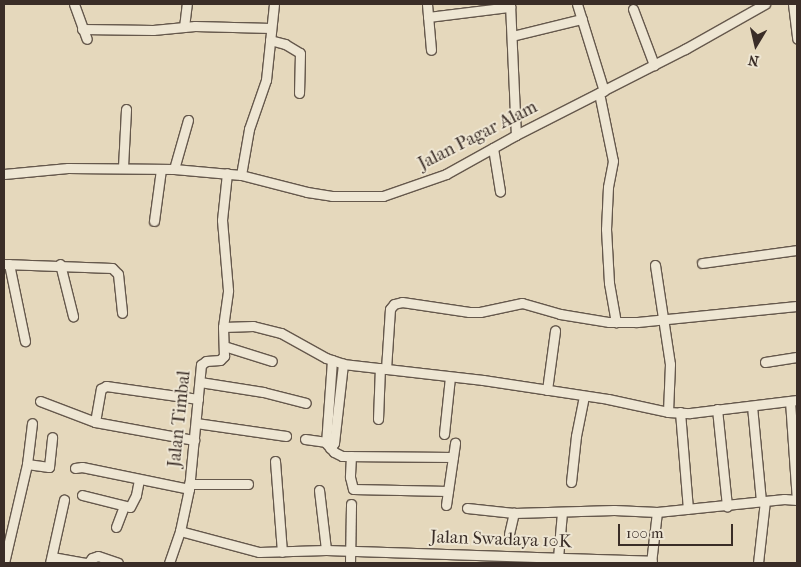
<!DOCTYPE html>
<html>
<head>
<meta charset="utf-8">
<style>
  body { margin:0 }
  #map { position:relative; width:801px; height:567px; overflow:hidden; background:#e5d8bc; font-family:"IM FELL French Canon",serif }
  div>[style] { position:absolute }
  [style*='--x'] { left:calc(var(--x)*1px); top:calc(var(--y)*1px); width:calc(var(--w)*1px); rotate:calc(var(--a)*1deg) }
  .roads { filter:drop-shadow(1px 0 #65584c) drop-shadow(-1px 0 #65584c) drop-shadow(0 1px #65584c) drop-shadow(0 -1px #65584c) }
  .minor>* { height:9px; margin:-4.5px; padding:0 4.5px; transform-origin:4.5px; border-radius:4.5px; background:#eee6d3 }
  span { translate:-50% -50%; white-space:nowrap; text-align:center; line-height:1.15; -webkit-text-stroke:4px #eee6d3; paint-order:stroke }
  .street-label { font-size:18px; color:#3a2d27 }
  .frame { position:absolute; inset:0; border:5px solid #3a2d27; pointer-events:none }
  .north { position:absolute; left:731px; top:20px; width:50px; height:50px; -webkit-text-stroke:4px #eee6d3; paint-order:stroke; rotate:189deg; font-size:14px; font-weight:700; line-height:20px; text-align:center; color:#3a2d27 }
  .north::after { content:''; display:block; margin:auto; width:18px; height:22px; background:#3a2d27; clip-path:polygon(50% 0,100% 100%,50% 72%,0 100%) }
  .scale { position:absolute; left:618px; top:524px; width:115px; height:22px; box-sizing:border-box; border:2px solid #3a2d27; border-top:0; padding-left:6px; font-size:15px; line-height:18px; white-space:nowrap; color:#3a2d27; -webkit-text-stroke:4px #eee6d3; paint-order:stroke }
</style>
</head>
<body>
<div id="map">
  <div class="roads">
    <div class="minor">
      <i style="--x:74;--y:4;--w:37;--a:70"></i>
      <i style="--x:427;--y:4;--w:46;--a:85"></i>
      <i style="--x:510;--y:4;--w:131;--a:87.4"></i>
      <i style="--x:577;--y:4;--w:91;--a:72.8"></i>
      <i style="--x:793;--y:4;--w:35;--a:83"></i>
      <i style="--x:633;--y:9;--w:60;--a:69.4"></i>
      <i style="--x:428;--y:17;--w:83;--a:-7"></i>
      <i style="--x:184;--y:27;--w:23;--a:-83"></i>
      <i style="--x:82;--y:29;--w:71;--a:0.8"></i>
      <i style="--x:153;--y:30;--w:42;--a:-5.4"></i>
      <i style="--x:195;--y:26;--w:76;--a:1.5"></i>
      <i style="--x:512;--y:36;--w:72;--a:-13.7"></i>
      <i style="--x:270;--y:40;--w:16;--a:15"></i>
      <i style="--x:285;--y:44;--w:17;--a:31"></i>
      <i style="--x:300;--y:53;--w:40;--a:91.4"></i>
      <i style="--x:599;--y:93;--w:69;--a:78.4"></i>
      <i style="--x:613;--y:161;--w:26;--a:101"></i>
      <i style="--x:608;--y:187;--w:42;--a:92.7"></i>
      <i style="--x:606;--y:229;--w:54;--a:86.8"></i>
      <i style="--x:609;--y:283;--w:40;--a:80"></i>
      <i style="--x:493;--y:148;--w:44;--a:80.8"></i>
      <i style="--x:123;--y:167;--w:58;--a:-87"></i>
      <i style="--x:174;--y:169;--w:51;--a:-74.1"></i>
      <i style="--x:4;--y:174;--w:64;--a:-5.4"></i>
      <i style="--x:68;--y:168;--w:106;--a:0.5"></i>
      <i style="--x:174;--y:169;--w:67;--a:5.1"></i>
      <i style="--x:241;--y:175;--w:68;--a:14.4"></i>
      <i style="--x:307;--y:192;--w:25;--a:9"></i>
      <i style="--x:332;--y:196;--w:51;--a:0"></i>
      <i style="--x:383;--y:196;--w:67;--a:-19.2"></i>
      <i style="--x:446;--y:174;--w:80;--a:-29.1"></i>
      <i style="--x:516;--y:135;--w:190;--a:-27"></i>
      <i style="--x:685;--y:49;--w:92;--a:-29.4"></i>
      <i style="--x:241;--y:175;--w:47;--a:-80.1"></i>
      <i style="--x:249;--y:129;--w:52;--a:-70.9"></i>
      <i style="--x:266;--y:80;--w:76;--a:-84"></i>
      <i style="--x:154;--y:221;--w:52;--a:-82.3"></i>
      <i style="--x:702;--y:263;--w:96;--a:-7.8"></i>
      <i style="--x:4;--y:264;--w:108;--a:2.1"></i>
      <i style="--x:112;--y:268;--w:8;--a:45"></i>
      <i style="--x:118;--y:274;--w:39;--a:84"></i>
      <i style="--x:9;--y:264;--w:79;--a:78.3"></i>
      <i style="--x:60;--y:264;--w:54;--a:76"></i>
      <i style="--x:655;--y:265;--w:100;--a:81.4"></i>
      <i style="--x:670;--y:364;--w:48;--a:92.4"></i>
      <i style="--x:223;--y:327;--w:30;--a:-2"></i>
      <i style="--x:253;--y:326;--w:29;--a:14"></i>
      <i style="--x:281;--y:333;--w:51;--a:29.1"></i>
      <i style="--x:326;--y:358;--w:18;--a:19"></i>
      <i style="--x:343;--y:364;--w:141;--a:6.5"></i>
      <i style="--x:483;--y:380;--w:126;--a:8.6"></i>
      <i style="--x:608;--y:399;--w:61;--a:12.2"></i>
      <i style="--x:668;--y:412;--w:22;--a:3"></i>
      <i style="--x:690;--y:413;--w:108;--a:-6.9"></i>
      <i style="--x:224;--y:346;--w:50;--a:17.4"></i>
      <i style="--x:332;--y:360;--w:83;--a:94.1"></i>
      <i style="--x:326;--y:443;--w:12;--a:48"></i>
      <i style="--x:334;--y:452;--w:9;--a:27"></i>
      <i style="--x:342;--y:456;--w:111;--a:0.5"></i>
      <i style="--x:765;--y:362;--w:32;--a:-9"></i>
      <i style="--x:386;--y:369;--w:60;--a:-86.2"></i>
      <i style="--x:390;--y:309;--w:6;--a:-51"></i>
      <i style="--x:394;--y:304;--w:8;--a:-14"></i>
      <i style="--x:402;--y:302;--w:68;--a:8.5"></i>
      <i style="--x:469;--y:312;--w:11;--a:0"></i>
      <i style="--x:480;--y:312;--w:43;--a:-12.1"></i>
      <i style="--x:522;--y:303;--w:40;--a:16"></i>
      <i style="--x:560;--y:314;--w:50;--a:9.3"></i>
      <i style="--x:609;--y:322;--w:28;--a:0"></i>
      <i style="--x:637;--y:322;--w:161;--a:-5.7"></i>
      <i style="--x:200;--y:382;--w:64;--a:9"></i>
      <i style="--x:263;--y:392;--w:44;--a:14.3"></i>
      <i style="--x:547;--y:390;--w:60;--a:-82.3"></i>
      <i style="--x:40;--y:401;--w:59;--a:20.9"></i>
      <i style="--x:95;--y:422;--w:101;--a:10.3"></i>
      <i style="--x:790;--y:401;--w:99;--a:86"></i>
      <i style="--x:752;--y:406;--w:96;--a:84.6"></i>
      <i style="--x:717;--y:409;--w:98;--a:84.1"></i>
      <i style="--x:680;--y:412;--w:97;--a:85.3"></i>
      <i style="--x:378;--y:419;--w:51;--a:-87.8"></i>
      <i style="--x:95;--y:422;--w:34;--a:-80"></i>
      <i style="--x:101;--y:389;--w:6;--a:-31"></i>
      <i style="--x:106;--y:386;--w:93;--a:8"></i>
      <i style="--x:196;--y:423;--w:91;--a:8.2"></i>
      <i style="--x:444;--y:434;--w:57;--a:-84"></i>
      <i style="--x:305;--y:439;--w:27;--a:8"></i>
      <i style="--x:330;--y:448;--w:6;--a:-51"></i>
      <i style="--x:334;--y:443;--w:80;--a:-83.5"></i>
      <i style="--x:351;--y:456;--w:21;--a:93"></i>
      <i style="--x:350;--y:477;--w:12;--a:76"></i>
      <i style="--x:353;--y:489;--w:95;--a:1.2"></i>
      <i style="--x:275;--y:461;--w:91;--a:85.6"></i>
      <i style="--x:27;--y:464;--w:22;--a:8"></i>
      <i style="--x:49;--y:467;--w:30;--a:-84"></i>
      <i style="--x:75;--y:468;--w:7;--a:-8"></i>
      <i style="--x:82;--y:467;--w:109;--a:11.6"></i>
      <i style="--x:571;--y:482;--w:46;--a:-83.8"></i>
      <i style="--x:576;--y:436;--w:41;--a:-78.7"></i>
      <i style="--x:189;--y:484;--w:59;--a:0"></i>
      <i style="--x:319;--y:490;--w:60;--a:83.3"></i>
      <i style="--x:82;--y:495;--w:49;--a:14"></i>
      <i style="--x:130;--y:507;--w:13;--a:-63"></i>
      <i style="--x:136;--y:495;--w:16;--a:-79"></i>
      <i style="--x:446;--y:505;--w:63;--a:-81.7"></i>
      <i style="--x:467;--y:508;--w:47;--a:6.1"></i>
      <i style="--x:514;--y:513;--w:100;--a:-1.7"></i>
      <i style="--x:614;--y:510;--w:43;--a:2.7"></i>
      <i style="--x:657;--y:512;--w:128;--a:-5.8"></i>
      <i style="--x:784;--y:499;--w:13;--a:4"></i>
      <i style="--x:116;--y:527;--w:22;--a:-69"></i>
      <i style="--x:180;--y:531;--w:82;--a:14.9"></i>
      <i style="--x:259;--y:552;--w:67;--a:-1.7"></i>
      <i style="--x:326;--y:550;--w:326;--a:1.9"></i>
      <i style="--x:509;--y:534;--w:22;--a:-77"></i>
      <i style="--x:52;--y:557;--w:34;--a:10"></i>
      <i style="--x:558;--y:558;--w:46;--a:-85"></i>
      <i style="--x:4;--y:563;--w:102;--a:-76.9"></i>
      <i style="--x:27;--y:464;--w:41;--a:-83"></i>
      <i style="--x:50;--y:563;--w:65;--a:-77.5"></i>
      <i style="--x:88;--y:563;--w:6;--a:-51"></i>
      <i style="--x:92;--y:558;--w:6;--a:-18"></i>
      <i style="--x:98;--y:556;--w:21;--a:19"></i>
      <i style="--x:169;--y:563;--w:34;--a:-71"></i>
      <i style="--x:180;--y:531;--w:43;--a:-77.9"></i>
      <i style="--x:189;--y:489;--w:125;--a:-84.5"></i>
      <i style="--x:201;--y:365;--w:6;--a:-39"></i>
      <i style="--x:206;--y:361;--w:14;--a:-4"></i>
      <i style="--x:220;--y:360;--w:6;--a:-45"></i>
      <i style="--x:224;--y:356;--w:29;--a:-92"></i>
      <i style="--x:223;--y:327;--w:37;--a:-82"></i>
      <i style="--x:228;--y:290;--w:70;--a:-94.9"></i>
      <i style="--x:222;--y:220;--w:47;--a:-83.9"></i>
      <i style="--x:350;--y:563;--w:59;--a:-89"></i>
      <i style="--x:651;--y:563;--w:51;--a:-83.3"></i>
      <i style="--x:758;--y:563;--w:62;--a:-83.6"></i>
    </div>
  </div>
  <div class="street-label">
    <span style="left:478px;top:136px;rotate:-27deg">Jalan Pagar Alam</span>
    <span style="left:180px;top:419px;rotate:-84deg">Jalan Timbal</span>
    <span style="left:501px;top:540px;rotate:2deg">Jalan Swadaya 10K</span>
  </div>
  <div class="frame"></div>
  <div class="north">N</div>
  <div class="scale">100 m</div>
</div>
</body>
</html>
